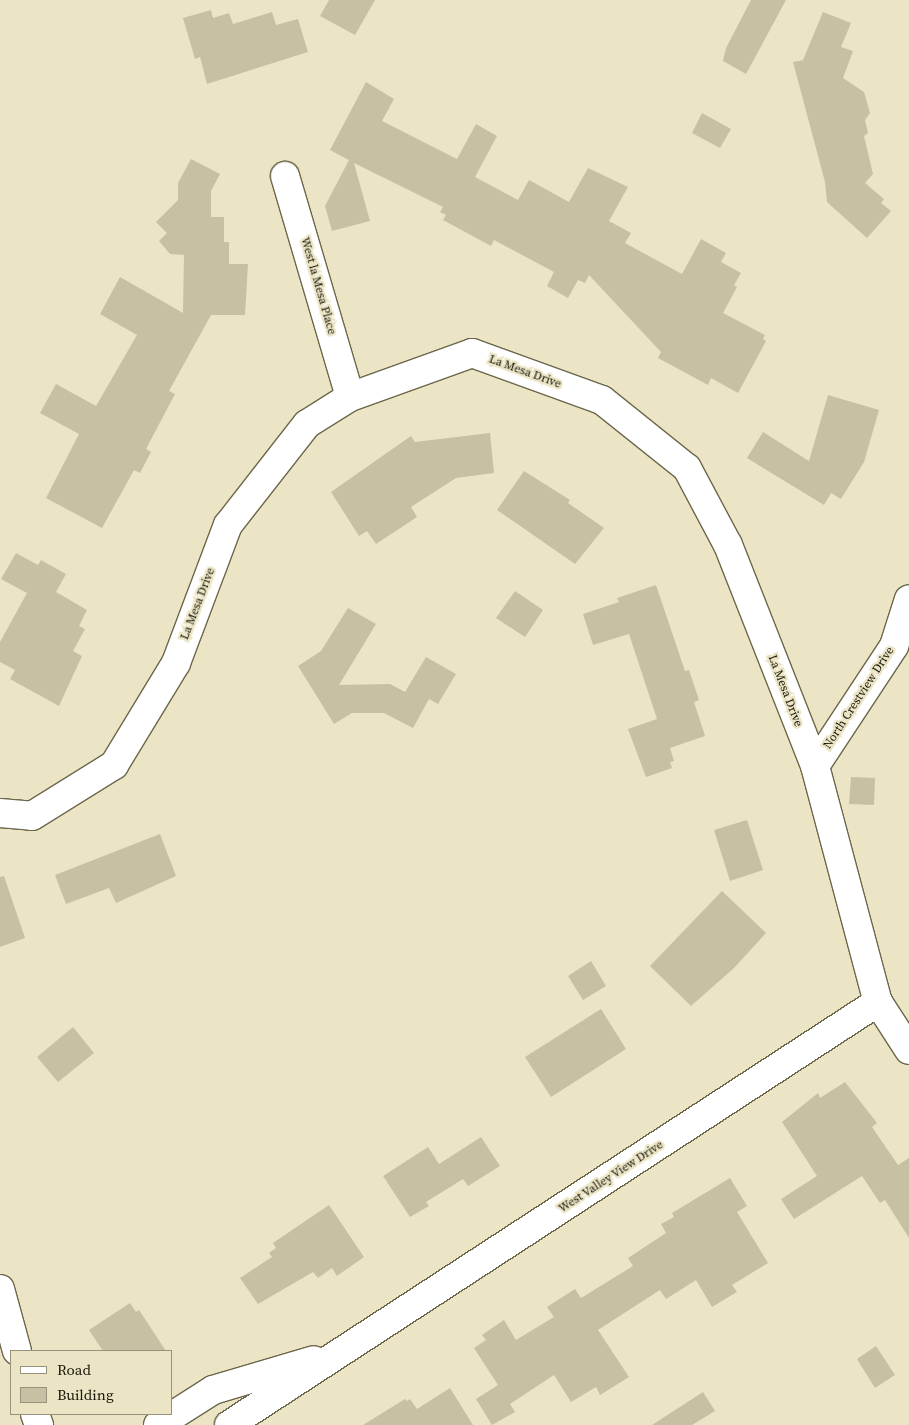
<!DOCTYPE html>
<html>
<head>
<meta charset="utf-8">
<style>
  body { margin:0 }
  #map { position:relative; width:909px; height:1425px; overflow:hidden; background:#ebe5c5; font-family:"Source Serif 4",serif }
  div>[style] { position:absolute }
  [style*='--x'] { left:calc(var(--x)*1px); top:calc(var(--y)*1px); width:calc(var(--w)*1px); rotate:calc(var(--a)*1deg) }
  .building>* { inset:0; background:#c6c1a2 }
  .roads { filter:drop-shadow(1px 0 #6c674b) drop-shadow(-1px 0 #6c674b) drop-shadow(0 1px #6c674b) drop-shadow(0 -1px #6c674b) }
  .minor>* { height:28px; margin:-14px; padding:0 14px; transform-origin:14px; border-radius:14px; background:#fff }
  span { translate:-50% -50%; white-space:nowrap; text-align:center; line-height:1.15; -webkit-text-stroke:4.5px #ebe5c5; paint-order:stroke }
  .street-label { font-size:12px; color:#18160b }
  .legend { position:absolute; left:10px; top:1350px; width:162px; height:65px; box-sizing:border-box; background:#ebe5c5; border:1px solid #97927b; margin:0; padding:6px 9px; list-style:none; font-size:15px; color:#18160b }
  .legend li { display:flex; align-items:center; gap:10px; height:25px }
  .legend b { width:25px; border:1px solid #97927b }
</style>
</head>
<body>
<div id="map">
  <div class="building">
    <i style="clip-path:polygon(329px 0,375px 0,355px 35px,320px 16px)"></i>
    <i style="clip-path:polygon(751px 0,786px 0,746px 74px,723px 61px,726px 48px)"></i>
    <i style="clip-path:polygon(211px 10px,213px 18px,229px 13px,233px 24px,272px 12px,276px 25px,298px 19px,308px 52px,207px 84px,200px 57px,195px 59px,183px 18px)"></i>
    <i style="clip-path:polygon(823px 12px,851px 23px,841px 47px,853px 51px,843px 78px,864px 92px,870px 113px,865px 120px,868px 133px,864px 136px,873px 174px,865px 183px,884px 199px,881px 203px,891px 211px,867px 238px,827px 202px,825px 182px,793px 62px,803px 60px)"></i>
    <i style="clip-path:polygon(366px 82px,394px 99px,382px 121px,457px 159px,476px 124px,497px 136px,475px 177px,518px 200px,529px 180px,569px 202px,588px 168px,628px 187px,609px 221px,631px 233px,625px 243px,682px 274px,701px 239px,726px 253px,721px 262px,741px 273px,734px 285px,737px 287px,723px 313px,765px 335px,763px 339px,766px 341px,738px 393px,711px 378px,708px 385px,658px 358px,661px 352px,589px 275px,585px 283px,578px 280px,568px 298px,547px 286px,554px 272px,494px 240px,491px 246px,443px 220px,446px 215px,440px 212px,443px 207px,354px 163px,370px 221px,332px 231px,325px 206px,349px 160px,330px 150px)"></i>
    <i style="clip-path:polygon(702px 113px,731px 129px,720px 148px,692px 133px)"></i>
    <i style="clip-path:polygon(191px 159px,220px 174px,211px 191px,211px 217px,224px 217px,224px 242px,229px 242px,229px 264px,248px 264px,245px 315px,211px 315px,169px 391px,175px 394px,146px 449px,151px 452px,140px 473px,134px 470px,102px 528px,46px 498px,79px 434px,40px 413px,56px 384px,96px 406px,137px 335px,100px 314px,120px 277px,183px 313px,184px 255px,170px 254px,159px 241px,167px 233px,156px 222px,178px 200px,178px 183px)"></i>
    <i style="clip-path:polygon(828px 395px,879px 410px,864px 462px,841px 499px,831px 493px,824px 505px,747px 458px,763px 432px,809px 461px)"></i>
    <i style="clip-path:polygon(490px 433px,494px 473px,456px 478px,411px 507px,417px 517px,376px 544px,367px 531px,359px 536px,331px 492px,411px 436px,415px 442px)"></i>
    <i style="clip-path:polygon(524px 471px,570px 500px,568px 503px,604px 528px,575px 564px,497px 510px)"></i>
    <i style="clip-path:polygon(16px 553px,38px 565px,41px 560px,66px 574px,56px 592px,87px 610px,79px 626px,85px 629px,73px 651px,82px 656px,59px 706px,10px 679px,15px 670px,0 662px,0 642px,27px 593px,1px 579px)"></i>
    <i style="clip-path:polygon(656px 585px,685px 671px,689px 670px,699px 700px,694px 702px,705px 736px,670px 748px,674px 761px,670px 762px,672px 768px,646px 777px,628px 729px,657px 719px,629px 634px,593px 645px,583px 614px,619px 602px,617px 598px)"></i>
    <i style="clip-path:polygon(515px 591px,543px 610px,525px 637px,496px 618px)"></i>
    <i style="clip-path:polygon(348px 608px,376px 624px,339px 685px,390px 684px,405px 692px,426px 657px,456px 674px,438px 704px,429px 699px,413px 728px,384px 713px,352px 713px,334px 724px,298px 666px,321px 651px)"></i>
    <i style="clip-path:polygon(851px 777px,875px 778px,874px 805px,849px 804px)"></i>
    <i style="clip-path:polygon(747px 820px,763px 870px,730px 881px,714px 830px)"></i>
    <i style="clip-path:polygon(160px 834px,176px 876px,116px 903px,109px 888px,66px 904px,55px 875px)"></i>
    <i style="clip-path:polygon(4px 876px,25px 938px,0 947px,0 877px)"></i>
    <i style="clip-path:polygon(722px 891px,766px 933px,734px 968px,691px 1006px,650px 966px)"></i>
    <i style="clip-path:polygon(591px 961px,606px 986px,583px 1000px,568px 976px)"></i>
    <i style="clip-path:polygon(601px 1009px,626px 1049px,551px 1097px,525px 1057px)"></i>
    <i style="clip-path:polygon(73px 1027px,94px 1053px,58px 1082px,37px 1057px)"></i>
    <i style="clip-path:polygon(845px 1082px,877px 1123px,872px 1127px,898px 1165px,909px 1158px,909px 1238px,885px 1200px,880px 1203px,862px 1176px,794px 1219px,781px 1199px,817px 1176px,782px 1122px,818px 1093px,820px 1098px)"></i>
    <i style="clip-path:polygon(481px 1137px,500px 1166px,468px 1186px,463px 1179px,426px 1202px,429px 1206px,410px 1217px,383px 1176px,428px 1147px,439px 1164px)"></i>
    <i style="clip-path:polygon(730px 1178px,747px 1206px,737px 1212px,768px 1263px,732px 1285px,737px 1292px,712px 1307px,696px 1280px,666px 1299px,660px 1290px,598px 1330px,629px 1377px,600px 1395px,596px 1387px,571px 1402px,554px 1375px,510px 1404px,515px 1412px,492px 1425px,476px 1399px,498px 1385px,474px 1348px,486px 1340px,482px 1335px,504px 1320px,516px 1340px,554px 1317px,547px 1307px,575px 1289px,581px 1298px,633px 1266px,628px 1258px,666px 1233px,661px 1224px,674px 1217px,672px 1213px)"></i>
    <i style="clip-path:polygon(329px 1205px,364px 1257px,337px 1276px,332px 1268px,318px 1278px,313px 1272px,258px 1304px,240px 1278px,272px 1257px,269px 1253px,276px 1248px,273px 1243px)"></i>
    <i style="clip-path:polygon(130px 1303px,136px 1312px,139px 1310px,166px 1351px,103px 1351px,89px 1330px)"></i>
    <i style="clip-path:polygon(876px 1346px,895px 1375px,875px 1388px,857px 1359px)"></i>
    <i style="clip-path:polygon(450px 1388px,473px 1425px,363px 1425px,405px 1399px,407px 1401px,410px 1399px,417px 1409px)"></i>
    <i style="clip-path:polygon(703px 1392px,715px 1411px,692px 1425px,652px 1425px)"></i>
  </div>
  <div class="roads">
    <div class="minor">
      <i style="--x:285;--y:176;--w:230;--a:73.6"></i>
      <i style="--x:815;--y:766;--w:144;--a:-56.6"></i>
      <i style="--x:894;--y:646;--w:49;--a:-72.3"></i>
      <i style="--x:0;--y:813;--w:32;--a:5"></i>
      <i style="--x:32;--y:816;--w:97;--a:-31.9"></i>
      <i style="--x:114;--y:765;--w:119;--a:-58.7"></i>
      <i style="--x:176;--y:663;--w:147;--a:-69.4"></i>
      <i style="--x:228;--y:525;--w:128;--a:-52"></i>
      <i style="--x:307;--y:424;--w:51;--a:-32.1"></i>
      <i style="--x:350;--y:397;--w:130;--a:-19.8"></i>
      <i style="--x:472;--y:353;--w:138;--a:19.9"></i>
      <i style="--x:602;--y:400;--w:109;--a:38.7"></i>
      <i style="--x:687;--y:468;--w:87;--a:62"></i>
      <i style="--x:728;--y:545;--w:238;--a:68.5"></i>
      <i style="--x:815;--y:766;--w:244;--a:75.1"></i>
      <i style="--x:878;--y:1002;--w:57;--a:57.1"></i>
      <i style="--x:0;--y:1289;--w:64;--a:74.7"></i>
      <i style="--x:35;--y:1414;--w:12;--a:70"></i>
      <i style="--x:158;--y:1425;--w:65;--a:-32.5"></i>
      <i style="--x:213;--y:1390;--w:105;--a:-16.5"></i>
      <i style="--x:229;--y:1425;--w:775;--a:-33.1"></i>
    </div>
  </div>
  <div class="street-label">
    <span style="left:318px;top:286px;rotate:74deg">West la Mesa Place</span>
    <span style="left:525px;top:372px;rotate:20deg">La Mesa Drive</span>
    <span style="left:198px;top:604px;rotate:-69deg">La Mesa Drive</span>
    <span style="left:785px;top:691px;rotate:69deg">La Mesa Drive</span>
    <span style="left:859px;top:698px;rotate:-57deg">North Crestview Drive</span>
    <span style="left:611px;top:1177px;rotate:-33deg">West Valley View Drive</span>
  </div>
  <ul class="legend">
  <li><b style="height:6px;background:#fff"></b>Road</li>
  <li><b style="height:14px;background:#c6c1a2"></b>Building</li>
  </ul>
</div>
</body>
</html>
